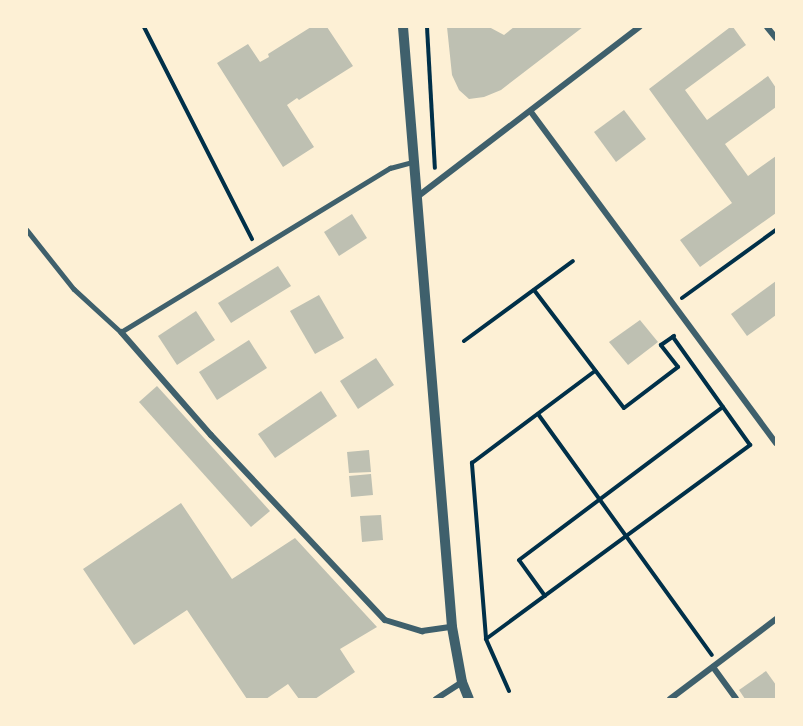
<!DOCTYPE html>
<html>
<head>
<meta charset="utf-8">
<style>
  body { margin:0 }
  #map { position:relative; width:803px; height:726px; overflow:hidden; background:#fdf0d5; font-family:"Fira Sans Condensed",sans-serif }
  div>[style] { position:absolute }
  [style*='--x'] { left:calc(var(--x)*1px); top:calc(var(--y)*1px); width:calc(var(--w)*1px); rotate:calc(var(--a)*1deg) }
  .building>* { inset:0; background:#bec0b2 }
  .path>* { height:4px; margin:-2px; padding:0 2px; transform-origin:2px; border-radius:2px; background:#003049 }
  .service>* { height:4.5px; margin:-2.25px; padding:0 2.25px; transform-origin:2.25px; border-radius:2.25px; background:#3f606c }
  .minor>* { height:6px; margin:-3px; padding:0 3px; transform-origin:3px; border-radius:3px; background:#3f606c }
  .tertiary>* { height:10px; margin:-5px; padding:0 5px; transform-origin:5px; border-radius:5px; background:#3f606c }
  span { translate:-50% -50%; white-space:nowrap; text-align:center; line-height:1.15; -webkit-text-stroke:5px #fdf0d5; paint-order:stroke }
  .frame { position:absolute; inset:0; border:28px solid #fdf0d5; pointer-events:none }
</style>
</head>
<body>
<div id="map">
  <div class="building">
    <i style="clip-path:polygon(311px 27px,327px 27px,353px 66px,299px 100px,297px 98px,287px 105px,314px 147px,283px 167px,217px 63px,248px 44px,260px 62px,269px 57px,268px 54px)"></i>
    <i style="clip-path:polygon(447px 27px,489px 27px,504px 35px,514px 27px,583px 27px,501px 90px,484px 97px,469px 99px,459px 90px,452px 75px)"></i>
    <i style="clip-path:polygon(733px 27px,746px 45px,685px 90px,707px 120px,768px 76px,776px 88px,776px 107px,725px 144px,748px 176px,776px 156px,776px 213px,700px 267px,680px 240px,732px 203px,649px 89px,729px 28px)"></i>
    <i style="clip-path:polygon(624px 110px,646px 139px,616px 162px,594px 132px)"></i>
    <i style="clip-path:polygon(352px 214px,367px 238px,339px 256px,324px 232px)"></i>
    <i style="clip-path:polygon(278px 266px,291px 286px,231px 323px,218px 303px)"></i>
    <i style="clip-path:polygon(776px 281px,776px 315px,747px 336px,731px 314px)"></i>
    <i style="clip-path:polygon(319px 295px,344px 338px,315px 354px,290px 311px)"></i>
    <i style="clip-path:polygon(196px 311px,215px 340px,177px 365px,158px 336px)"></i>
    <i style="clip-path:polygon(640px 320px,658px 342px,628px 365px,609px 342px)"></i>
    <i style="clip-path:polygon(249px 340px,267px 368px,217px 400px,199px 372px)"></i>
    <i style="clip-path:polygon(376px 358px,394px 385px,358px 409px,340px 381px)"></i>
    <i style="clip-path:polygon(157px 386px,270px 511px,251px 527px,139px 402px)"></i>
    <i style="clip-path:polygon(321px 391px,337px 416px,275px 458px,258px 434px)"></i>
    <i style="clip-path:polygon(369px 450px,371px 472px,349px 473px,347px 452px)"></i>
    <i style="clip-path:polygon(371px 474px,373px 495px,351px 497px,349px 476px)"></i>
    <i style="clip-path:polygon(181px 503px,232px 579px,295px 538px,377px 627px,340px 649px,355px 672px,315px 699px,299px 699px,288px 684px,266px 699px,247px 699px,187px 610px,134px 645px,83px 569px)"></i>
    <i style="clip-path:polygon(381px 515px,383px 540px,362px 542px,360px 516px)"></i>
    <i style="clip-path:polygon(766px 671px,776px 685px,776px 699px,745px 699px,739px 690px)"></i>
  </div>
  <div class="path">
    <i style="--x:144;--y:27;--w:238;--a:63"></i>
    <i style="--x:427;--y:27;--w:141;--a:86.8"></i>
    <i style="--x:534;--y:290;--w:148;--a:52.7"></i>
    <i style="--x:624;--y:408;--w:68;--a:-37.2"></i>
    <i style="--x:678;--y:367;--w:28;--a:-128"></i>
    <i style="--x:661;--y:345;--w:16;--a:-35"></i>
    <i style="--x:682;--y:298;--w:116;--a:-35.9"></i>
    <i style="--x:464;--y:341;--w:135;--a:-36.3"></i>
    <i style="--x:538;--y:414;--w:297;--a:54.2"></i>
    <i style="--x:545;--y:596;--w:44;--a:-125.8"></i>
    <i style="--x:519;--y:560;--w:255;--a:-36.9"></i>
    <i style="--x:486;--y:638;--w:176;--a:-94.6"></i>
    <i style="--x:472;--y:463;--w:154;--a:-36.8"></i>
    <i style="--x:509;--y:691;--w:57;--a:-113.9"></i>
    <i style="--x:486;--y:639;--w:328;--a:-36.3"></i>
    <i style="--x:750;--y:445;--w:133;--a:-125.5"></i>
  </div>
  <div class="service">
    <i style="--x:27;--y:230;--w:75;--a:51.5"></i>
    <i style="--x:74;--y:289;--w:64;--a:42.5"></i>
    <i style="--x:121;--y:332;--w:315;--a:-31.4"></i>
    <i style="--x:390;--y:168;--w:24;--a:-15"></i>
  </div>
  <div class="minor">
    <i style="--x:767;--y:27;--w:14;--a:51"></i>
    <i style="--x:531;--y:112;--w:412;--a:53.5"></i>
    <i style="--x:417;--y:197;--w:280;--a:-37.4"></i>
    <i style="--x:121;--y:332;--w:137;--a:48.9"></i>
    <i style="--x:211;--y:435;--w:254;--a:46.8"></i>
    <i style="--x:385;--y:620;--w:39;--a:17"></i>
    <i style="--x:422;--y:631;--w:30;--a:-8"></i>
    <i style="--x:713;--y:667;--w:39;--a:54"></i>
    <i style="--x:436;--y:699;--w:31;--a:-33"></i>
    <i style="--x:670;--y:699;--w:133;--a:-37"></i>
  </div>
  <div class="tertiary">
    <i style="--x:403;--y:27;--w:602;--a:85.33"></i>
    <i style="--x:452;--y:627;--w:56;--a:79.7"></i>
    <i style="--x:462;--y:682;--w:18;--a:68"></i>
  </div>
  <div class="frame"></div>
</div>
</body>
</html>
